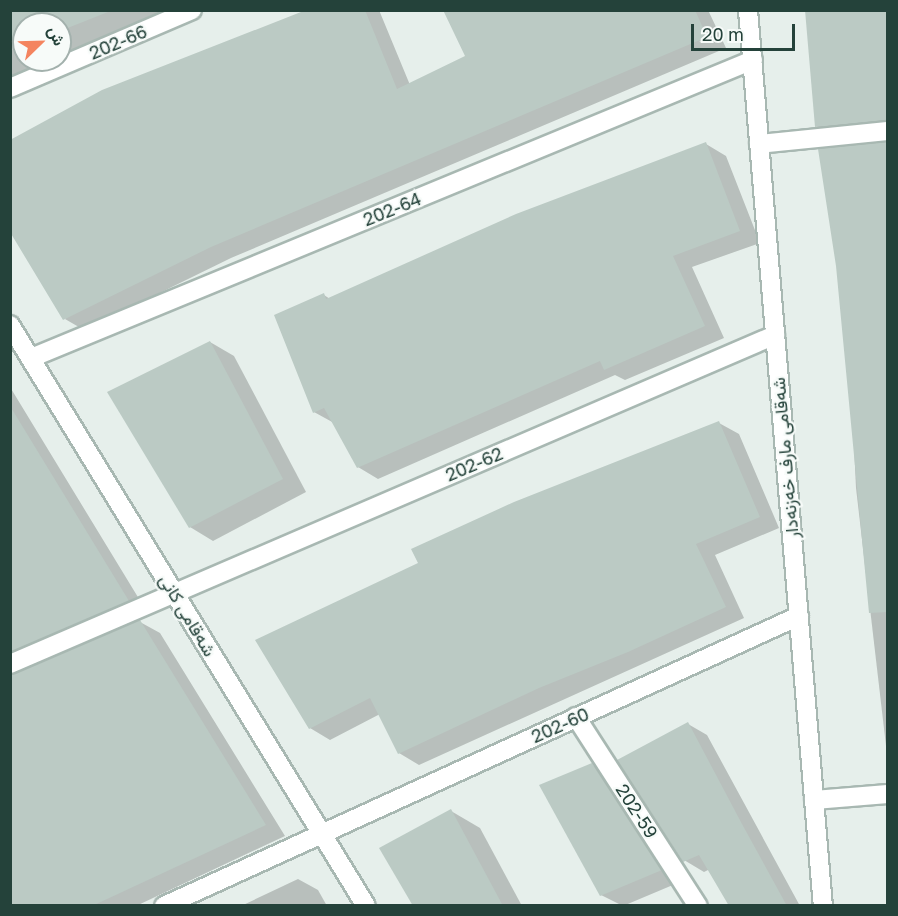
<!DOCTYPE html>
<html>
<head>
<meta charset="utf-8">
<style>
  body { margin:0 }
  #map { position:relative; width:898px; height:916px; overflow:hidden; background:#e6efeb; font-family:"Golos Text",Vazirmatn,sans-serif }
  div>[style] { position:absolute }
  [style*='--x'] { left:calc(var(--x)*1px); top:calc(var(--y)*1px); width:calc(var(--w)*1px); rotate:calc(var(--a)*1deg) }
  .shadow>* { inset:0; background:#0003 }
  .building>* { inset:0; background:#bbcac4 }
  .roads { filter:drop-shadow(2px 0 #a8b8b2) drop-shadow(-2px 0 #a8b8b2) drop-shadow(0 2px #a8b8b2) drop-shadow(0 -2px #a8b8b2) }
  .street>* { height:18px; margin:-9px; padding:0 9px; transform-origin:9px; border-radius:9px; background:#fff }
  .secondary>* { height:18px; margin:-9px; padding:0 9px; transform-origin:9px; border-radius:9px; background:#fff }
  span { translate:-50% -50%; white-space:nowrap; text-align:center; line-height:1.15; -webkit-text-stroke:4.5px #f7fbf9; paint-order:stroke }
  .street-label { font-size:18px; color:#24423a }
  .frame { position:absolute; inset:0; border:12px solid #24423a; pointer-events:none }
  .north { position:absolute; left:12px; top:12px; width:60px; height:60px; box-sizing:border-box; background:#f7fbf9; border:2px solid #a3b1ad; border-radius:50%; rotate:67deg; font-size:16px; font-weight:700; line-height:24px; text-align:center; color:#24423a }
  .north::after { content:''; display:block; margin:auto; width:21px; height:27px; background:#f4845f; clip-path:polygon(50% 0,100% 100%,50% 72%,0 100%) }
  .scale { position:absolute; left:691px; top:24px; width:104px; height:27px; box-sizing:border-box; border:3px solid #24423a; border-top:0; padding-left:8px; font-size:18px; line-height:21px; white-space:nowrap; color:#24423a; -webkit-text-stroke:4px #f7fbf9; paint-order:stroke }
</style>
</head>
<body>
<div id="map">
  <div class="shadow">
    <i style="clip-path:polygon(10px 10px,171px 10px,60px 56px,60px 24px,24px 24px,24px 60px,52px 60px,10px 80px)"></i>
    <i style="clip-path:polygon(309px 10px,379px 10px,410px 85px,467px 57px,445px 10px,708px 10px,726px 48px,231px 258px,84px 330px,65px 319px)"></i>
    <i style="clip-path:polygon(888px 10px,888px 132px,836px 138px,816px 126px)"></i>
    <i style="clip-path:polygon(706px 144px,726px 156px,760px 243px,692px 267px,724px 338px,625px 380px,615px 375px,378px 479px,358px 467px,334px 423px,314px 412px,324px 295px,330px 299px)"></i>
    <i style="clip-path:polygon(888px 144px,888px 763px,856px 488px,852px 405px)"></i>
    <i style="clip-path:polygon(210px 342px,234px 356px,306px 492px,213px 541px,190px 527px)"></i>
    <i style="clip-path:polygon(10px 387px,147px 612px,25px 664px,19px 672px,10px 667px)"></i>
    <i style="clip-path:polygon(719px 423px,739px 434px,779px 528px,715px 555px,744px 618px,419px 765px,399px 753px,380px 714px,330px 740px,310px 728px)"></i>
    <i style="clip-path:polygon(140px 622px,160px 633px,285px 836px,136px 906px,10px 906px,10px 671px,18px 675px)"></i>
    <i style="clip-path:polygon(688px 724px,707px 735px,800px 906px,731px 906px,710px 869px,704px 872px,684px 860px)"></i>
    <i style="clip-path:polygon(592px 765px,612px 776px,680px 882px,623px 906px,601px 895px)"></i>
    <i style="clip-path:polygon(451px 811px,480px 828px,522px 906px,415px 906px)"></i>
    <i style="clip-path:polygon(298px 879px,318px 890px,327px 906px,241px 906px)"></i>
  </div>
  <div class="building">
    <i style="clip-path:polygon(10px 10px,108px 10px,108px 12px,60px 31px,60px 24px,24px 24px,24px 46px,10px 51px)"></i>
    <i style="clip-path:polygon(306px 10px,365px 10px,397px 89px,465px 56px,443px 10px,695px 10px,707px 37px,211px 247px,63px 320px,10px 232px,10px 140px,102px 90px)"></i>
    <i style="clip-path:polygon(805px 10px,888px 10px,888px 120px,815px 127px)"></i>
    <i style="clip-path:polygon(706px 142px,740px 231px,673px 256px,705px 326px,604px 370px,600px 361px,357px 468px,324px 408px,313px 413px,274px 315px,324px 293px,326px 299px,516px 214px)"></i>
    <i style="clip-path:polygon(888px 142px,888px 612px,869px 613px,836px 266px,818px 149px)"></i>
    <i style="clip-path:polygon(210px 341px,283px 479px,189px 528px,107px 392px)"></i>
    <i style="clip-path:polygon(10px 406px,129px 601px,10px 652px)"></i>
    <i style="clip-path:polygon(719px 421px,760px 517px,696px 544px,726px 607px,628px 652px,539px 688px,398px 754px,370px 698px,309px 729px,255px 640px,418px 563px,411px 549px,514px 502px)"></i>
    <i style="clip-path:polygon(140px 620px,266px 825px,92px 906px,10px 906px,10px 675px)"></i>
    <i style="clip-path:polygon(688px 722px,742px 824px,787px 906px,729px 906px,699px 855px,683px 862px,617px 760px)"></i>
    <i style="clip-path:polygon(592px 763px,662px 870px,600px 896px,539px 785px)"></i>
    <i style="clip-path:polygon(451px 809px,503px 906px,413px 906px,379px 848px)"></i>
  </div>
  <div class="roads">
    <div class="street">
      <i style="--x:10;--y:88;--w:198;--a:-23.2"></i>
      <i style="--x:759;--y:144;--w:130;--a:-5.8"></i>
      <i style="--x:31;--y:358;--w:781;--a:-22.43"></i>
      <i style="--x:10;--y:664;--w:833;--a:-23.27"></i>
      <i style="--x:576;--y:717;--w:225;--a:57.2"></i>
      <i style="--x:814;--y:800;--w:74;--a:-4.6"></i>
      <i style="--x:164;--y:906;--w:698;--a:-24.55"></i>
    </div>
    <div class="secondary">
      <i style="--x:748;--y:10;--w:899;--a:85.22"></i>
      <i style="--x:10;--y:325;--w:681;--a:58.5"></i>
    </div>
  </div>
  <div class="street-label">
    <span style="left:118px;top:42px;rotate:-23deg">202-66</span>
    <span style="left:392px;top:209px;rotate:-22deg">202-64</span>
    <span style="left:785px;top:458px;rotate:-95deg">شەقامی مارف خەزنەدار</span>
    <span style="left:474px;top:464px;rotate:-23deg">202-62</span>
    <span style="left:188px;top:615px;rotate:59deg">شەقامی کانی</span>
    <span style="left:560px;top:725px;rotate:-24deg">202-60</span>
    <span style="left:637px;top:811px;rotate:57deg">202-59</span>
  </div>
  <div class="frame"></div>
  <div class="north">ش</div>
  <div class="scale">20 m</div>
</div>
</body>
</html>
